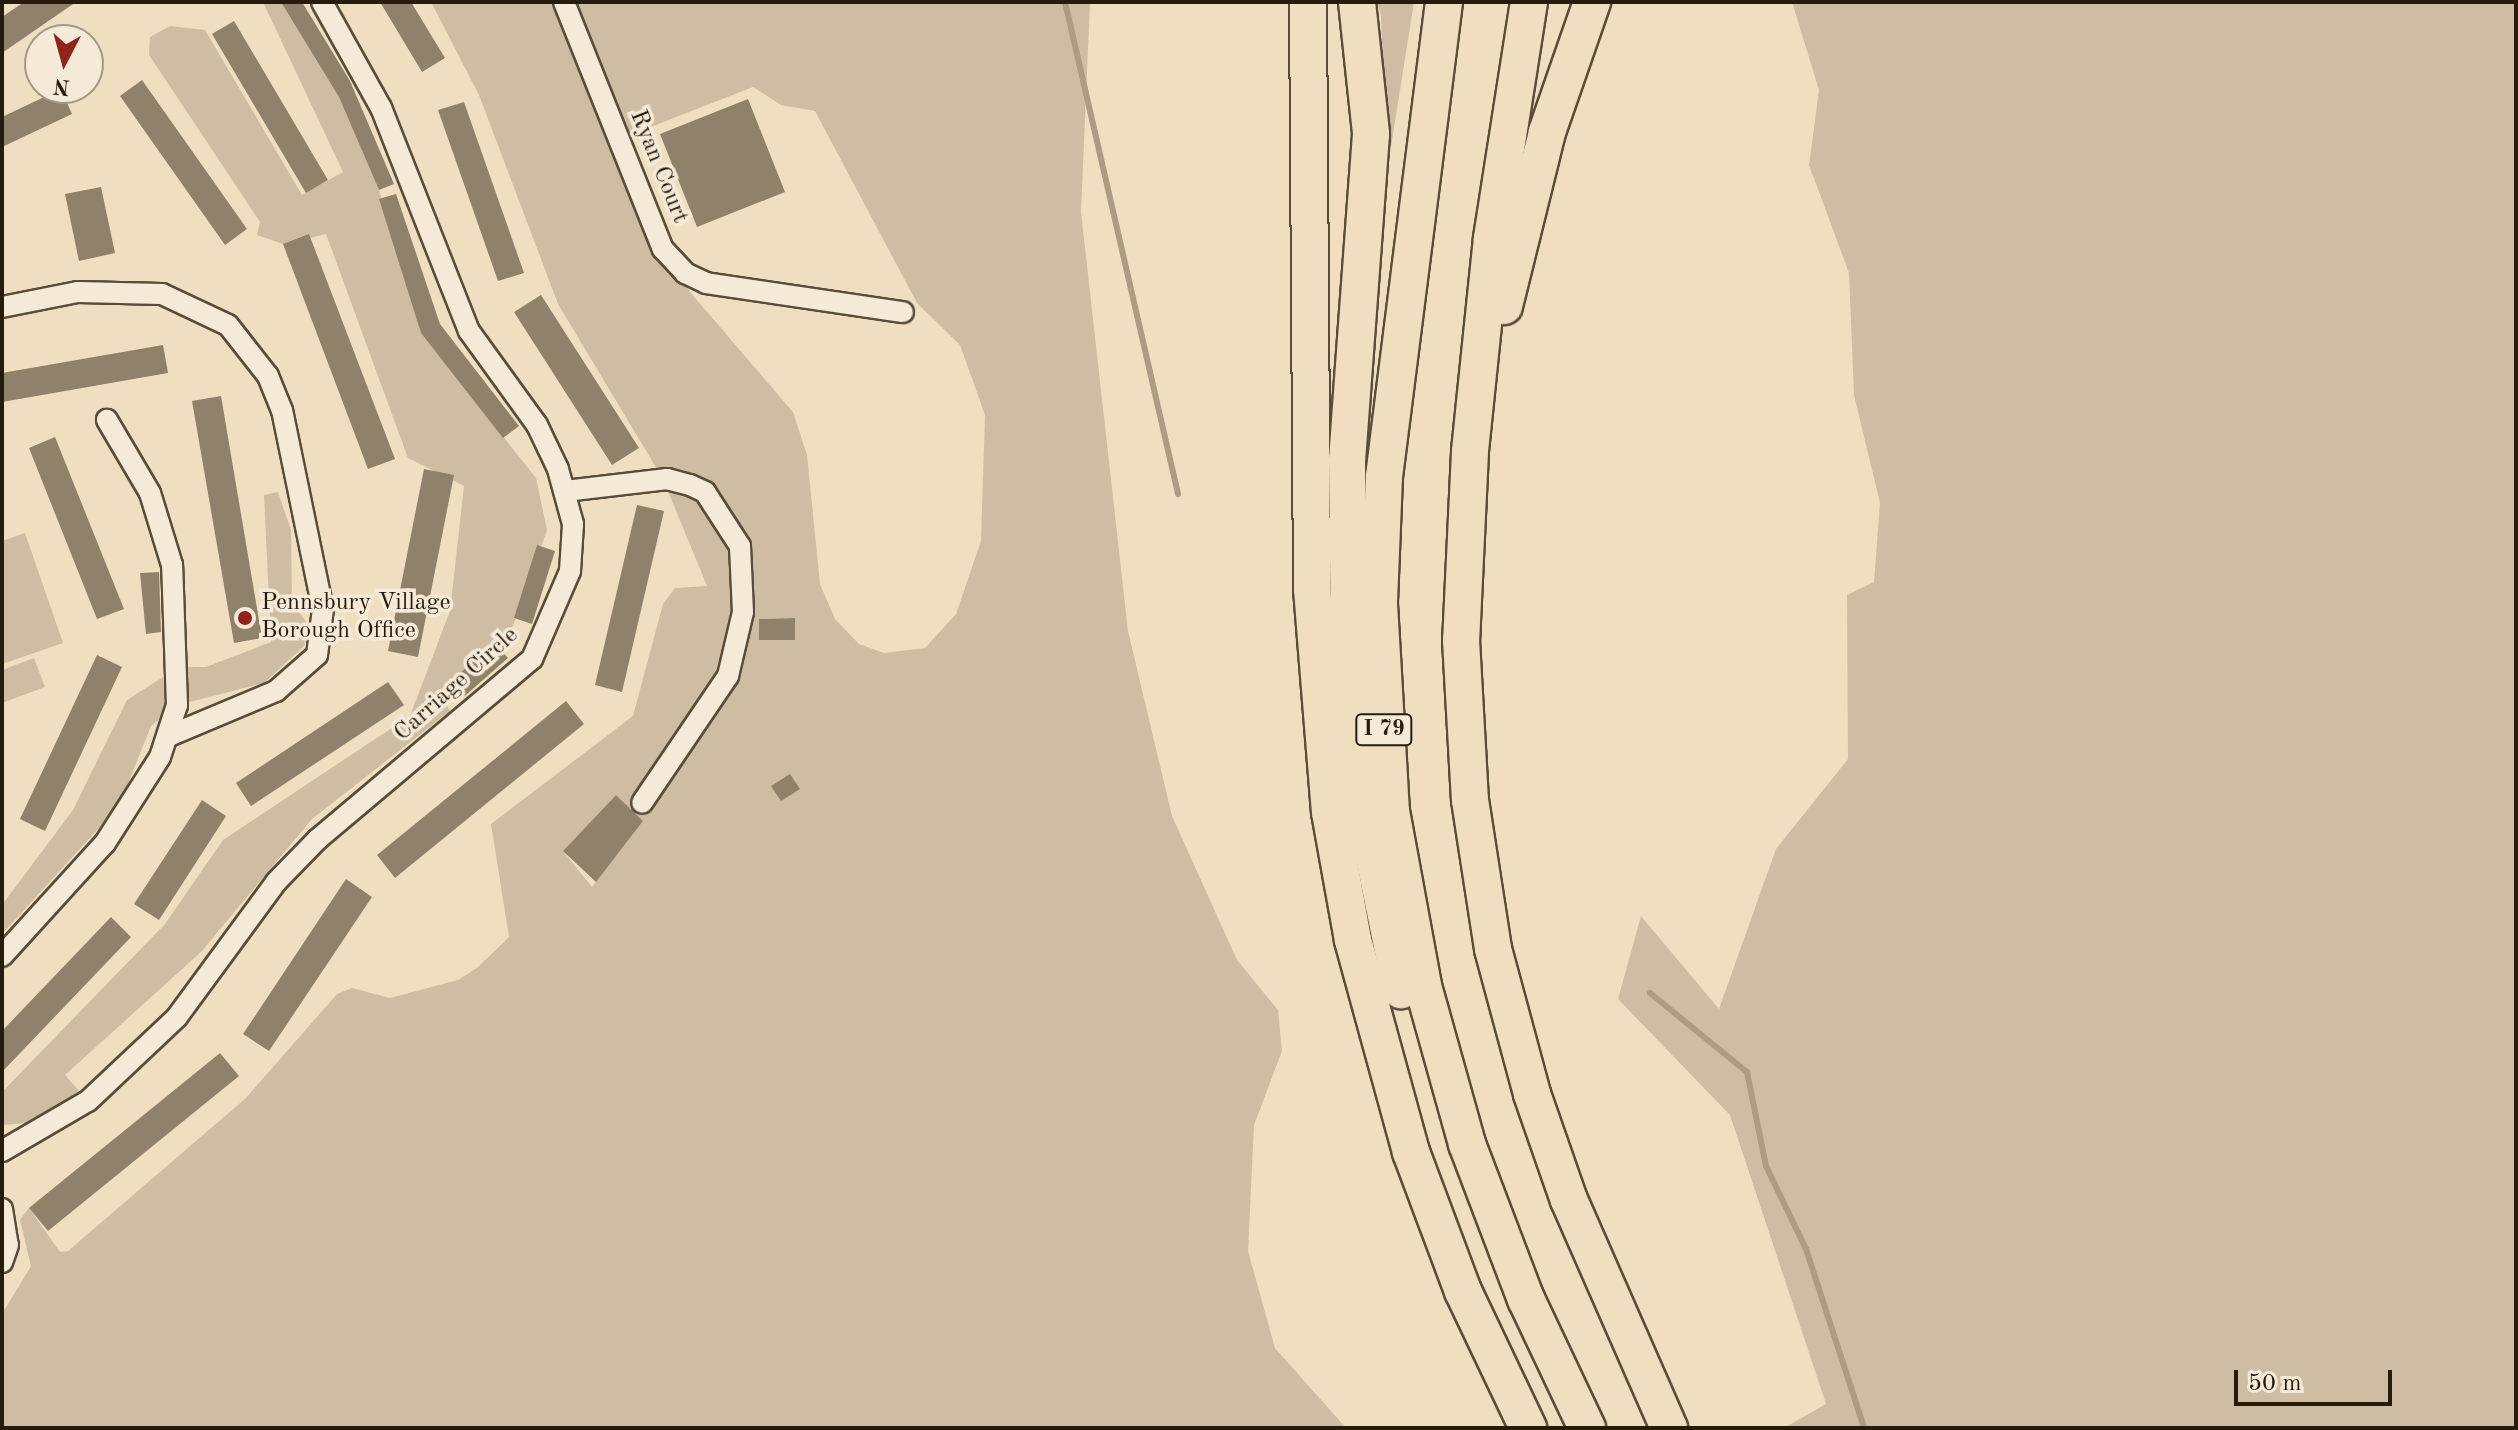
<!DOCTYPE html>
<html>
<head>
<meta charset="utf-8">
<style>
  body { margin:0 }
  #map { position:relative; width:2518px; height:1430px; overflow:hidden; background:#f0dec1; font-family:"Old Standard TT",serif }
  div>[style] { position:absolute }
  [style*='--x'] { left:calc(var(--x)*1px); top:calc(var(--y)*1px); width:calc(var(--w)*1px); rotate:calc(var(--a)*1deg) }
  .green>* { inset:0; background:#cebda2 }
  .stream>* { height:6px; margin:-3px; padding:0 3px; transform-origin:3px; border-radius:3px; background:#ac9c83 }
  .building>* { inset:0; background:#90816a }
  .roads { filter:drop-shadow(2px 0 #594c39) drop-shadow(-2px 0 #594c39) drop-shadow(0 2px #594c39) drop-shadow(0 -2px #594c39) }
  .minor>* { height:20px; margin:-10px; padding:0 10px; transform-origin:10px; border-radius:10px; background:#f5ead7 }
  .motorway>* { height:36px; margin:-18px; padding:0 18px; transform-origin:18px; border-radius:18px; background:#f0dec1 }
  .dots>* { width:22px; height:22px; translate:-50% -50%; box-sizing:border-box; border:4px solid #f5ead7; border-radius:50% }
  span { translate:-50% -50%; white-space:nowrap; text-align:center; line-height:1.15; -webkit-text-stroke:7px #f5ead7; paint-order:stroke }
  .shield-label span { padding:2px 6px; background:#f5ead7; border:2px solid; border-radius:6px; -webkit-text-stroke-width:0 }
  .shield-label { font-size:22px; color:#271c0c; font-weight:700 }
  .street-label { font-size:24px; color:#271c0c }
  .poi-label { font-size:24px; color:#271c0c }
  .left { translate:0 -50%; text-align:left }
  .frame { position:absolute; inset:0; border:4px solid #271c0c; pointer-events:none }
  .north { position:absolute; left:24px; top:24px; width:80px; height:80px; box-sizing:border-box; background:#f5ead7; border:2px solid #a39886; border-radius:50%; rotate:186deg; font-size:22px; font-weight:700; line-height:32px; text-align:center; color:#271c0c }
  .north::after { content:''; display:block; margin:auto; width:28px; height:36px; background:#8f2418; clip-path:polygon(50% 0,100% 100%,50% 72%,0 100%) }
  .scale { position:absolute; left:2234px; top:1370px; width:158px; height:36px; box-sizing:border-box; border:4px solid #271c0c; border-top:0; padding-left:10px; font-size:24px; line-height:28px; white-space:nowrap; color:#271c0c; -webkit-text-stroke:6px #f5ead7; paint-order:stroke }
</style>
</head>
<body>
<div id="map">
  <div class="green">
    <i style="clip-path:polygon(263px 2px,281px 2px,337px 91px,379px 190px,421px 333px,536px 478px,547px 530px,510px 634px,440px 694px,450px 711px,312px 819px,201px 952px,65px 1075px,88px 1101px,37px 1122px,2px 1125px,2px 1092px,165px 924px,223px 840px,410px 716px,450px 611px,464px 486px,408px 458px,326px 234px,283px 244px,257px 235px,260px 222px,149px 55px,150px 37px,170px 26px,205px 30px,302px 195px,343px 172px)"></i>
    <i style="clip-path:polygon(evenodd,431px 2px,1090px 2px,1081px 212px,1128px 631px,1172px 816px,1237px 960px,1278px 1010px,1282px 1051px,1254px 1125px,1248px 1251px,1275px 1348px,1346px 1428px,2px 1428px,2px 1314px,31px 1266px,20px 1220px,29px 1208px,60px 1252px,68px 1251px,246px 1098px,337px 994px,352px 988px,390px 998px,458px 980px,478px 967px,509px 937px,491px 824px,633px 716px,663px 604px,675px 588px,707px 586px,663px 479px,558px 304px,479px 95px,431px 2px,753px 87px,781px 105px,815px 111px,917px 303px,960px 345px,985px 415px,981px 541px,956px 614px,925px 648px,884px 653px,859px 644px,835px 619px,820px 584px,807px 455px,793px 412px,690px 292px,663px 249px,620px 139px,753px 87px,431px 2px,794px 618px,795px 640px,759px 640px,759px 619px,794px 618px,431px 2px,616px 795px,643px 821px,592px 887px,563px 851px,616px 795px)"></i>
    <i style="clip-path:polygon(1377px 2px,1414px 2px,1387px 172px,1381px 16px)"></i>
    <i style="clip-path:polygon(1792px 2px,2516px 2px,2516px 1428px,1784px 1428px,1826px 1404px,1730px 1115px,1618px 999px,1641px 916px,1719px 1009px,1776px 849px,1848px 759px,1847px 595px,1874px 582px,1880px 503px,1854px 395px,1849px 273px,1809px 165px,1819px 90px)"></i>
    <i style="clip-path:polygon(278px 492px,291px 530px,292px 602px,309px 626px,304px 646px,264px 683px,177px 705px,151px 726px,119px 806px,2px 934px,2px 905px,73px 810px,127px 700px,179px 667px,206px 667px,271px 642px,264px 495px)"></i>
    <i style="clip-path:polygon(25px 533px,63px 643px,2px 664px,2px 541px)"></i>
    <i style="clip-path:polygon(34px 658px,45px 687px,2px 703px,2px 670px)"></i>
  </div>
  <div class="stream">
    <i style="--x:1065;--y:2;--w:505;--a:77.06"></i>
    <i style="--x:1650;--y:993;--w:125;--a:39.2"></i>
    <i style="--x:1747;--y:1072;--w:96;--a:78.6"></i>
    <i style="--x:1766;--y:1166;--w:92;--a:64.3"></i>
    <i style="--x:1806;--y:1249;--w:188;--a:72"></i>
  </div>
  <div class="building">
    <i style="clip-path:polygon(24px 2px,76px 2px,2px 53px,2px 17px)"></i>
    <i style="clip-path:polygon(281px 2px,302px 2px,350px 81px,394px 184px,379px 190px,339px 97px)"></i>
    <i style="clip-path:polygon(380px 2px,411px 2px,445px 58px,422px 72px)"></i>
    <i style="clip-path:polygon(234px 21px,328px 180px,306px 193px,212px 34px)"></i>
    <i style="clip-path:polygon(142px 80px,247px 229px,225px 245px,120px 96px)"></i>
    <i style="clip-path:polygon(61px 89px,72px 114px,2px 147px,2px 117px)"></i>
    <i style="clip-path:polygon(748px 99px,785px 192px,697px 227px,660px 134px)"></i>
    <i style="clip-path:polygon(464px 102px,524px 273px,498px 281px,438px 110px)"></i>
    <i style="clip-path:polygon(101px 187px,115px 253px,79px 261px,65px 194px)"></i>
    <i style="clip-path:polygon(396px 194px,440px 324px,519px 426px,503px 438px,421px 333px,379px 199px)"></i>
    <i style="clip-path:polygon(309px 234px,395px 459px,368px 469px,283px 244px)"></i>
    <i style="clip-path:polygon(541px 295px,639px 448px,612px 465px,514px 312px)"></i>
    <i style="clip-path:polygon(163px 345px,168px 373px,2px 402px,2px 373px)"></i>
    <i style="clip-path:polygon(221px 396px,262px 638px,234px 643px,192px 401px)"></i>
    <i style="clip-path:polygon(55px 437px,124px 609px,97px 619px,29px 448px)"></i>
    <i style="clip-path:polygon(424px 469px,454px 475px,418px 657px,388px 651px)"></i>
    <i style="clip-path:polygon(637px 505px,664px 511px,622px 692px,595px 685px)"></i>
    <i style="clip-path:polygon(537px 545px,555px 551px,532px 624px,514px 618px)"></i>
    <i style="clip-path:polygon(159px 572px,161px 632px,146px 634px,140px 573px)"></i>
    <i style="clip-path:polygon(795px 618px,795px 640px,759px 640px,759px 619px)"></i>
    <i style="clip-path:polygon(495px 643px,508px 658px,459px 701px,445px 686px)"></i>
    <i style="clip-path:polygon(97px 655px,122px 667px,45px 831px,20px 819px)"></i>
    <i style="clip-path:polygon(388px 682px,404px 705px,251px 806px,236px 783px)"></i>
    <i style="clip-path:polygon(566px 701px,584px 724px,395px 878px,377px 855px)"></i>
    <i style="clip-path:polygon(790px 774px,800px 789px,781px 801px,771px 786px)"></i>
    <i style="clip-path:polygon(616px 795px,643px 821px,596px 882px,563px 851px)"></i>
    <i style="clip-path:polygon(202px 800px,226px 816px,159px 920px,134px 904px)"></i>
    <i style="clip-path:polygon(346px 879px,372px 897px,269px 1051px,243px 1034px)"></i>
    <i style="clip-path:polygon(111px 917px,131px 937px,2px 1072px,2px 1031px)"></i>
    <i style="clip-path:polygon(220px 1053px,239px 1076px,48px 1231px,29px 1208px)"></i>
  </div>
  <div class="roads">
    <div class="minor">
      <i style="--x:564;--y:2;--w:266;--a:68.2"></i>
      <i style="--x:663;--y:249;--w:33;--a:47"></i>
      <i style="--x:685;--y:273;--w:23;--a:25"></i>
      <i style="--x:706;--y:283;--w:199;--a:8.4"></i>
      <i style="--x:2;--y:307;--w:77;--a:-11.2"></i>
      <i style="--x:78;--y:292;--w:84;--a:1.4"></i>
      <i style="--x:162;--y:294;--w:73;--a:25.2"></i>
      <i style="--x:228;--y:325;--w:65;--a:51.9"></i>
      <i style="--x:268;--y:376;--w:37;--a:68"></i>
      <i style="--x:282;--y:410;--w:203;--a:78.4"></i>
      <i style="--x:323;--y:609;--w:46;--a:97.4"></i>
      <i style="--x:317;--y:655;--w:55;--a:138.7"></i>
      <i style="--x:276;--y:691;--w:116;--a:157.2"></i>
      <i style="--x:565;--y:491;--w:103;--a:-6.7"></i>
      <i style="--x:667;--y:479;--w:24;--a:15"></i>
      <i style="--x:690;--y:485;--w:17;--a:25"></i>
      <i style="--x:705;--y:492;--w:64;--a:57.1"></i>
      <i style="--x:740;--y:546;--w:66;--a:87.4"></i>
      <i style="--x:743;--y:612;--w:66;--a:103.2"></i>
      <i style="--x:728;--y:676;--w:153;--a:124.1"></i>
      <i style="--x:2;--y:956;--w:153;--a:-47.7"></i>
      <i style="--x:105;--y:843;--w:102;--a:-57.4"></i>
      <i style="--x:160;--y:757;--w:55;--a:-71.9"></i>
      <i style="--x:177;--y:705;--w:140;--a:-92"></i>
      <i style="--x:172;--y:565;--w:75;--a:-107"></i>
      <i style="--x:150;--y:493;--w:85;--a:-120.5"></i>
      <i style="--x:2;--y:1151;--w:99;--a:-30.2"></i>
      <i style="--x:88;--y:1101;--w:122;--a:-43.3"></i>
      <i style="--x:177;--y:1017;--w:167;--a:-53.7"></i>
      <i style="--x:276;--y:882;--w:60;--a:-45.7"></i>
      <i style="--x:318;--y:839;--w:280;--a:-40.1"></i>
      <i style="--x:532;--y:659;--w:96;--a:-66.6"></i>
      <i style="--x:570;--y:571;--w:47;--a:-86.3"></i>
      <i style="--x:573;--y:524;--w:57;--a:-105.3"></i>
      <i style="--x:558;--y:469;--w:49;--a:-115.5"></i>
      <i style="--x:537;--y:425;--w:116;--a:-125.9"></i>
      <i style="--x:469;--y:331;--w:240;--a:-111.5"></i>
      <i style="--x:381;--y:108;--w:121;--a:-119.1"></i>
      <i style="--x:2;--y:1209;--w:36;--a:81"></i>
      <i style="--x:8;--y:1245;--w:18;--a:109"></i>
    </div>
    <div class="motorway">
      <i style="--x:1308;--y:2;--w:587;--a:89.61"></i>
      <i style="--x:1312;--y:589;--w:224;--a:85.4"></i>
      <i style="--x:1330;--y:812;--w:130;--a:79.8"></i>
      <i style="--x:1353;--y:940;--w:220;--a:74.7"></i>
      <i style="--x:1411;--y:1152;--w:148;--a:69.5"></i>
      <i style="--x:1463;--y:1291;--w:152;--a:64.6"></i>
      <i style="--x:1357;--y:2;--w:133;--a:83.9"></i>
      <i style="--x:1371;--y:134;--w:327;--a:94.2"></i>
      <i style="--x:1347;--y:460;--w:207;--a:89.4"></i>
      <i style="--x:1349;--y:667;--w:141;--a:83.9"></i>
      <i style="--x:1364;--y:807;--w:187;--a:78.6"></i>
      <i style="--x:1444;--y:2;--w:479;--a:97.2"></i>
      <i style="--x:1384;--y:477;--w:127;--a:92.3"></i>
      <i style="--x:1379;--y:604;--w:207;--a:86.7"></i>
      <i style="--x:1391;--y:811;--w:178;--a:79.6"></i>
      <i style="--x:1423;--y:986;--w:164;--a:74.4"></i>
      <i style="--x:1467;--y:1144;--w:166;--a:69.2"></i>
      <i style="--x:1526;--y:1299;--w:143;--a:64.7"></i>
      <i style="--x:1529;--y:2;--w:239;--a:98.9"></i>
      <i style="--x:1492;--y:238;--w:215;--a:95.9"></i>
      <i style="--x:1470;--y:452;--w:188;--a:92.7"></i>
      <i style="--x:1461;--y:640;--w:160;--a:86.8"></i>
      <i style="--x:1470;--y:800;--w:151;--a:81.2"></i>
      <i style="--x:1493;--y:949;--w:150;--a:74.9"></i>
      <i style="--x:1532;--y:1094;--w:112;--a:70.8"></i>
      <i style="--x:1569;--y:1200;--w:249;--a:66.3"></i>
      <i style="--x:1504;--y:306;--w:179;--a:-76.1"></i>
      <i style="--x:1547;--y:132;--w:138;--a:-70.9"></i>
    </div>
  </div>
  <div class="dots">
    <i style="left:245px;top:618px;background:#8f2418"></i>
  </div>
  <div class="shield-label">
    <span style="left:1384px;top:730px">I 79</span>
  </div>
  <div class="street-label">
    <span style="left:658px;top:167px;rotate:68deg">Ryan Court</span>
    <span style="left:457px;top:685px;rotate:-42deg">Carriage Circle</span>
  </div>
  <div class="poi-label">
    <span class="left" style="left:261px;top:618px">Pennsbury Village<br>Borough Office</span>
  </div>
  <div class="frame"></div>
  <div class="north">N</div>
  <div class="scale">50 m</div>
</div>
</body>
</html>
